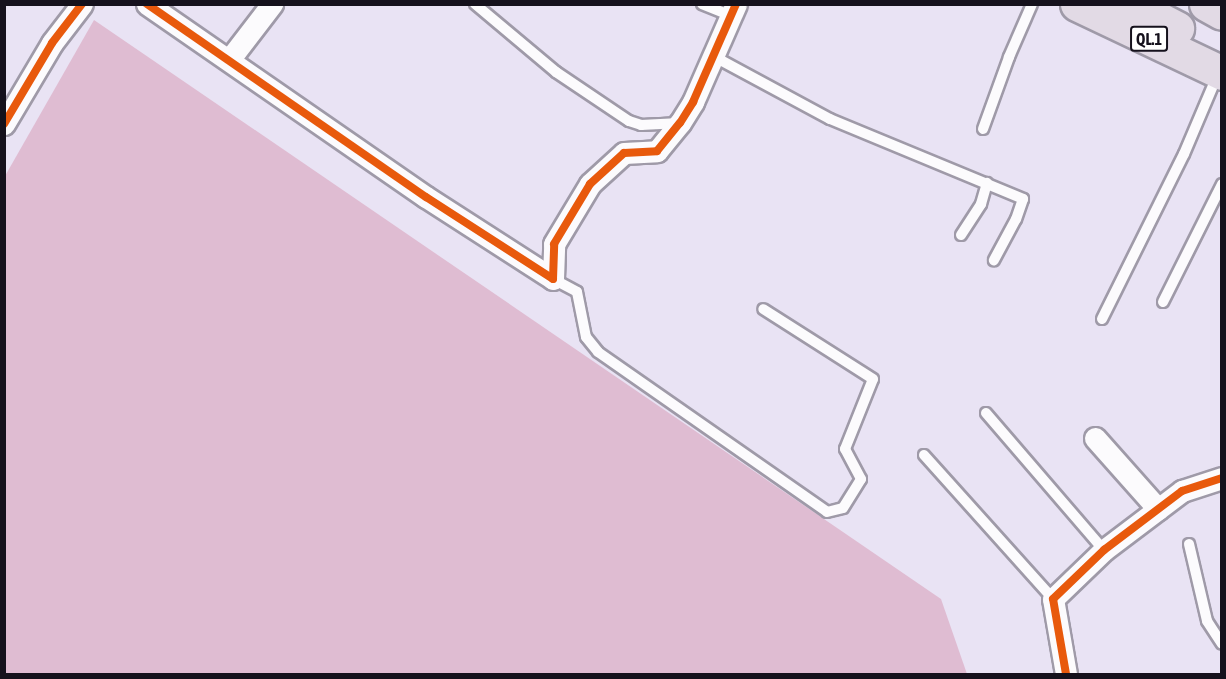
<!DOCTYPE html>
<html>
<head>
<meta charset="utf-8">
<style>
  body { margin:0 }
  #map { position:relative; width:1226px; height:679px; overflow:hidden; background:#e9e3f4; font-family:"Asap Condensed",sans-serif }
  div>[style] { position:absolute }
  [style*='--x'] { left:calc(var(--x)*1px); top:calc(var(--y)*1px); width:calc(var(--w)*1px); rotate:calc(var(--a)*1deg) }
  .forest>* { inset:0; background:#dfbcd2 }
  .roads { filter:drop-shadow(2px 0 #9f9aa8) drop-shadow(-2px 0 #9f9aa8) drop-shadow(0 2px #9f9aa8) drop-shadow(0 -2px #9f9aa8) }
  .service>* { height:10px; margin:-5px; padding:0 5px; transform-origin:5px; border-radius:5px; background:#fcfbfd }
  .minor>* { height:21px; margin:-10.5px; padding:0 10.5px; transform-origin:10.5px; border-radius:10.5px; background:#fcfbfd }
  .trunk>* { height:33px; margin:-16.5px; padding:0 16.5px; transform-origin:16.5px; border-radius:16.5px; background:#e2dae5 }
  .cycleway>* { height:8px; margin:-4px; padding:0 4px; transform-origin:4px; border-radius:4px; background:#e8590c }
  span { translate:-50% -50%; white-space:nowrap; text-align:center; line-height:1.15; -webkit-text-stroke:4.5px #fff; paint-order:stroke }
  .shield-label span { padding:2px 4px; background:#fff; border:2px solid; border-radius:4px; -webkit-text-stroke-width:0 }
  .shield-label { font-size:16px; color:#15111c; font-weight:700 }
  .frame { position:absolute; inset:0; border:6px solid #15111c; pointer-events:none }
</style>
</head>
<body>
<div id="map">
  <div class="forest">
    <i style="clip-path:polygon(94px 20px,941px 599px,967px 674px,5px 674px,5px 176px)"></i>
  </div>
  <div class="roads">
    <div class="service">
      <i style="--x:475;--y:4;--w:106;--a:40"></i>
      <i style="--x:556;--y:72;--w:88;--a:33.9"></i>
      <i style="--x:629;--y:121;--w:13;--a:18"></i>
      <i style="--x:641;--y:125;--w:39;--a:-3"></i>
      <i style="--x:702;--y:4;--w:31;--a:22"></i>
      <i style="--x:713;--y:56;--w:133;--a:28.3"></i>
      <i style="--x:830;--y:119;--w:209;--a:22.5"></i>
      <i style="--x:1023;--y:199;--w:21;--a:109"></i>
      <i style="--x:1016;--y:219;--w:47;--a:118.2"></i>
      <i style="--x:983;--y:129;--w:77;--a:-70.1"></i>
      <i style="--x:1009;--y:57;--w:58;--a:-66.5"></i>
      <i style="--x:961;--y:235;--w:37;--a:-57"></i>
      <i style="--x:981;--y:204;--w:22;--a:-74"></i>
      <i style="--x:553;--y:279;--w:27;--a:28"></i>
      <i style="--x:577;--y:292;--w:46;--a:78.7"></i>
      <i style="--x:586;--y:337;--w:19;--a:51"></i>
      <i style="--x:598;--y:352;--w:279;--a:34.9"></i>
      <i style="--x:827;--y:512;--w:16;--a:-14"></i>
      <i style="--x:843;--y:508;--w:34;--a:-58"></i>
      <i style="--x:861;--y:479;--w:34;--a:-118"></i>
      <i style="--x:845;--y:449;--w:75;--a:-68.2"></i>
      <i style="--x:873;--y:379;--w:130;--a:-147.5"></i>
      <i style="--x:1163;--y:302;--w:132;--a:-63.4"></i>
      <i style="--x:1102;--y:319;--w:184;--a:-63.6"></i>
      <i style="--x:1184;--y:154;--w:87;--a:-67"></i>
      <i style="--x:986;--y:413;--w:181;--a:49.3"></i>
      <i style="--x:924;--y:455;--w:193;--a:48.1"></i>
      <i style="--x:1189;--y:544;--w:79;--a:76.8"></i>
      <i style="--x:1207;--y:621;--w:27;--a:57"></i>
    </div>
    <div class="minor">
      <i style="--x:147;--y:4;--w:339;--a:34.7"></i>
      <i style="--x:426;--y:197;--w:151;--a:32.8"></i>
      <i style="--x:229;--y:60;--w:71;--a:-52.5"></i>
      <i style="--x:4;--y:124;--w:94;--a:-59.3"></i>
      <i style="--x:52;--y:43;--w:49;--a:-52.4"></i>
      <i style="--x:553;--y:279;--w:35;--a:-88"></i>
      <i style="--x:554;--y:244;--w:70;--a:-59"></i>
      <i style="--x:590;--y:184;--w:46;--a:-42.4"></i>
      <i style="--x:624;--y:153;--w:33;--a:-3"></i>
      <i style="--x:657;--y:151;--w:36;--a:-51"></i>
      <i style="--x:680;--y:123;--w:25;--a:-58"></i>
      <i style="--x:693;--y:102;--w:107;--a:-66.3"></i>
      <i style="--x:1095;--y:438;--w:95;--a:48.4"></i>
      <i style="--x:1066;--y:674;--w:76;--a:-99.8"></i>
      <i style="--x:1053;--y:599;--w:71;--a:-43.9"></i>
      <i style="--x:1104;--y:550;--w:98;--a:-37.1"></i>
      <i style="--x:1182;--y:491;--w:42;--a:-18"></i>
    </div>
    <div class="trunk">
      <i style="--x:1077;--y:4;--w:161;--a:25.4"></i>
      <i style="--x:1130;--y:4;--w:53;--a:27.1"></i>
      <i style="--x:1206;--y:4;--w:18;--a:29"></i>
    </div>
  </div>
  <div class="cycleway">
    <i style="--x:147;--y:4;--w:339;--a:34.7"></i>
    <i style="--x:426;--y:197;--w:151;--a:32.8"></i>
    <i style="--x:4;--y:124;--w:94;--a:-59.3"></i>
    <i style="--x:52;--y:43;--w:49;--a:-52.4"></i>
    <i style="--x:553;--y:279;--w:35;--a:-88"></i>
    <i style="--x:554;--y:244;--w:70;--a:-59"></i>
    <i style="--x:590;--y:184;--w:46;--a:-42.4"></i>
    <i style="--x:624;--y:153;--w:33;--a:-3"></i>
    <i style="--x:657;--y:151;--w:36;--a:-51"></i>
    <i style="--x:680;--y:123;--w:25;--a:-58"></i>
    <i style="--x:693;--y:102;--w:107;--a:-66.3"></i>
    <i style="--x:1066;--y:674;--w:76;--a:-99.8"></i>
    <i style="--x:1053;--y:599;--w:71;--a:-43.9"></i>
    <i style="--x:1104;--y:550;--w:98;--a:-37.1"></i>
    <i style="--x:1182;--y:491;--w:42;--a:-18"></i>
  </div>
  <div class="shield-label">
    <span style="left:1149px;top:39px">QL.1</span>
  </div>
  <div class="frame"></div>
</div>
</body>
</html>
